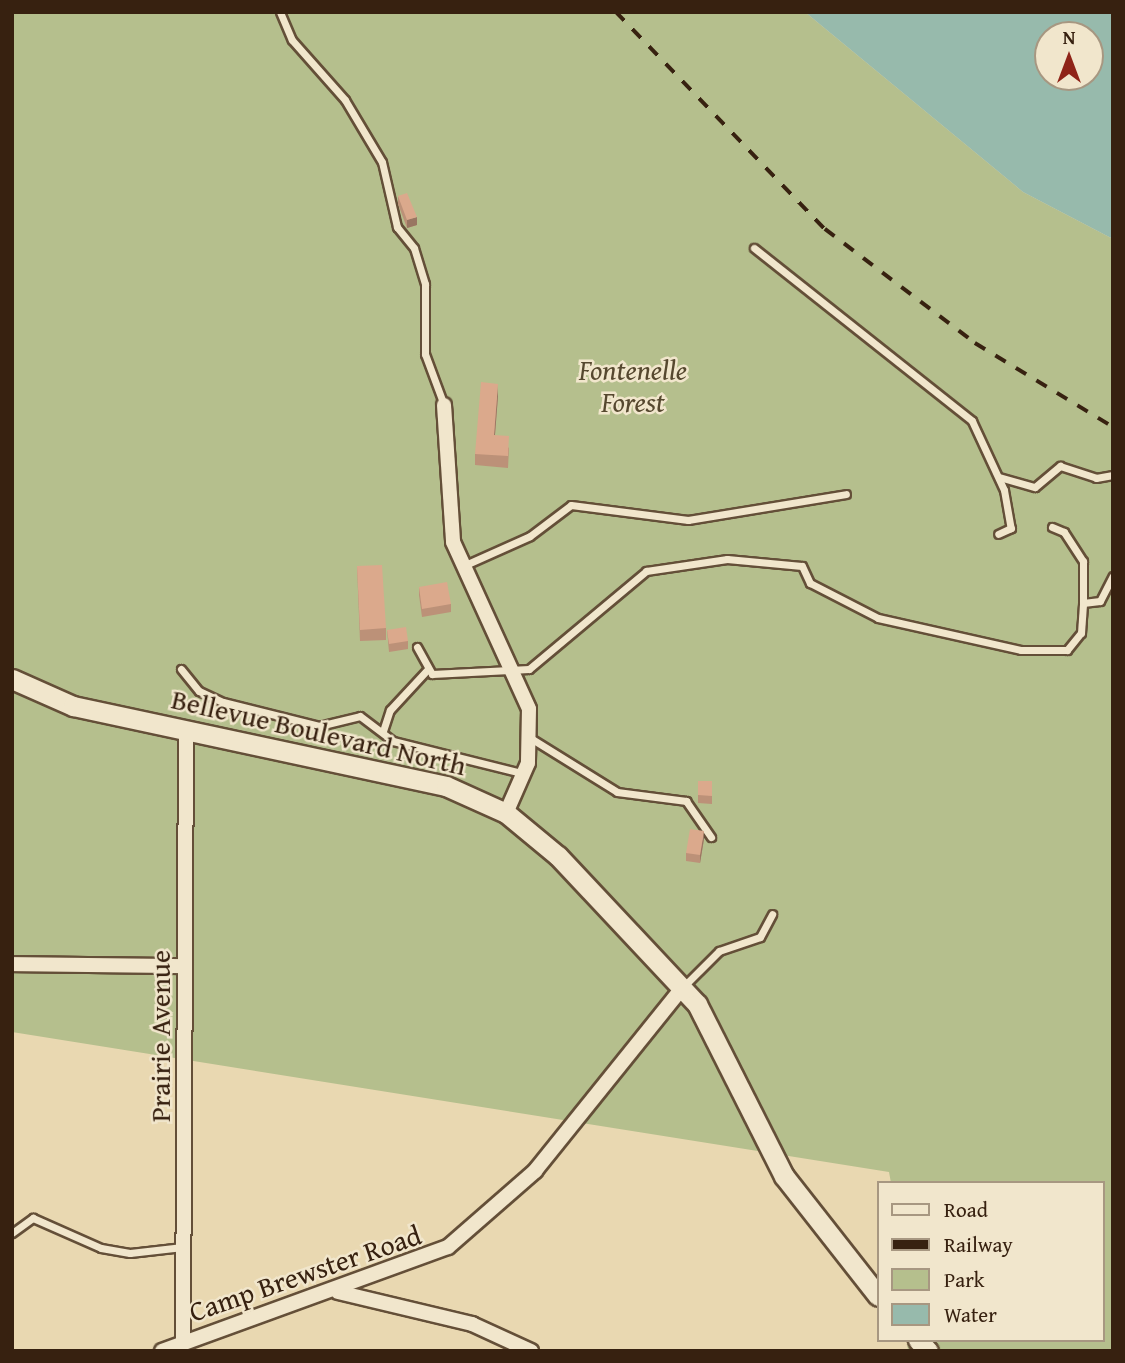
<!DOCTYPE html>
<html>
<head>
<meta charset="utf-8">
<style>
  body { margin:0 }
  #map { position:relative; width:1125px; height:1363px; overflow:hidden; background:#e9d8b1; font-family:"Gentium Book Plus",serif }
  div>[style] { position:absolute }
  [style*='--x'] { left:calc(var(--x)*1px); top:calc(var(--y)*1px); width:calc(var(--w)*1px); rotate:calc(var(--a)*1deg) }
  .green>* { inset:0; background:#b5bf8d }
  .water>* { inset:0; background:#97baac }
  .roads { filter:drop-shadow(2px 0 #644f38) drop-shadow(-2px 0 #644f38) drop-shadow(0 2px #644f38) drop-shadow(0 -2px #644f38) }
  .service>* { height:7px; margin:-3.5px; padding:0 3.5px; transform-origin:3.5px; border-radius:3.5px; background:#f1e6cc }
  .minor>* { height:14px; margin:-7px; padding:0 7px; transform-origin:7px; border-radius:7px; background:#f1e6cc }
  .secondary>* { height:19px; margin:-9.5px; padding:0 9.5px; transform-origin:9.5px; border-radius:9.5px; background:#f1e6cc }
  .rail>* { height:3.5px; margin-top:-1.75px; transform-origin:0; background:repeating-linear-gradient(90deg,#372110 0 12px,transparent 0 24px) }
  .wall>* { inset:0; background:#bc9178 }
  .shaded-wall>* { inset:0; background:#997662 }
  .building>* { inset:0; background:#dba98c }
  span { translate:-50% -50%; white-space:nowrap; text-align:center; line-height:1.15; -webkit-text-stroke:5px #f1e6cc; paint-order:stroke }
  .park-label { font-size:28px; color:#56482f; font-style:italic }
  .street-label { font-size:28px; color:#372110 }
  .frame { position:absolute; inset:0; border:14px solid #372110; pointer-events:none }
  .legend { position:absolute; left:877px; top:1181px; width:228px; height:161px; box-sizing:border-box; background:#f1e6cc; border:2px solid #a79781; margin:0; padding:9px 12px; list-style:none; font-size:21px; color:#372110 }
  .legend li { display:flex; align-items:center; gap:14px; height:35px }
  .legend b { width:35px; border:2px solid #a79781 }
  .north { position:absolute; left:1034px; top:21px; width:70px; height:70px; box-sizing:border-box; background:#f1e6cc; border:2px solid #a79781; border-radius:50%; rotate:0deg; font-size:19px; font-weight:700; line-height:28px; text-align:center; color:#372110 }
  .north::after { content:''; display:block; margin:auto; width:24px; height:32px; background:#8f2418; clip-path:polygon(50% 0,100% 100%,50% 72%,0 100%) }
</style>
</head>
<body>
<div id="map">
  <div class="green">
    <i style="clip-path:polygon(12px 12px,805px 12px,1023px 192px,1113px 239px,1113px 1351px,908px 1351px,907px 1340px,1102px 1340px,1102px 1183px,891px 1183px,889px 1172px,12px 1032px)"></i>
  </div>
  <div class="water">
    <i style="clip-path:polygon(evenodd,805px 12px,1113px 12px,1113px 239px,1023px 192px,805px 12px,1048px 35px,1090px 35px,1090px 77px,1048px 77px,1048px 35px)"></i>
  </div>
  <div class="roads">
    <div class="service">
      <i style="--x:280;--y:12;--w:30;--a:67"></i>
      <i style="--x:292;--y:40;--w:80;--a:48.5"></i>
      <i style="--x:345;--y:100;--w:72;--a:59.2"></i>
      <i style="--x:382;--y:162;--w:67;--a:77"></i>
      <i style="--x:397;--y:227;--w:27;--a:51"></i>
      <i style="--x:414;--y:248;--w:38;--a:73"></i>
      <i style="--x:425;--y:284;--w:70;--a:90"></i>
      <i style="--x:425;--y:354;--w:54;--a:69.6"></i>
      <i style="--x:754;--y:248;--w:278;--a:38.4"></i>
      <i style="--x:972;--y:421;--w:76;--a:65.1"></i>
      <i style="--x:1004;--y:490;--w:39;--a:80"></i>
      <i style="--x:1011;--y:528;--w:14;--a:155"></i>
      <i style="--x:999;--y:477;--w:37;--a:16"></i>
      <i style="--x:1035;--y:487;--w:33;--a:-40"></i>
      <i style="--x:1060;--y:466;--w:38;--a:18"></i>
      <i style="--x:1096;--y:478;--w:17;--a:-10"></i>
      <i style="--x:1052;--y:527;--w:13;--a:23"></i>
      <i style="--x:1064;--y:532;--w:35;--a:57"></i>
      <i style="--x:1083;--y:561;--w:42;--a:90"></i>
      <i style="--x:463;--y:566;--w:73;--a:-24.1"></i>
      <i style="--x:530;--y:536;--w:51;--a:-37.1"></i>
      <i style="--x:571;--y:505;--w:118;--a:7.3"></i>
      <i style="--x:688;--y:520;--w:160;--a:-9.3"></i>
      <i style="--x:417;--y:647;--w:31;--a:61"></i>
      <i style="--x:432;--y:674;--w:97;--a:-3"></i>
      <i style="--x:529;--y:669;--w:153;--a:-39.9"></i>
      <i style="--x:646;--y:571;--w:82;--a:-8.4"></i>
      <i style="--x:727;--y:559;--w:75;--a:5.3"></i>
      <i style="--x:802;--y:566;--w:19;--a:65"></i>
      <i style="--x:810;--y:583;--w:76;--a:27.2"></i>
      <i style="--x:878;--y:618;--w:147;--a:12.6"></i>
      <i style="--x:1021;--y:650;--w:46;--a:0"></i>
      <i style="--x:1067;--y:650;--w:22;--a:-51"></i>
      <i style="--x:1081;--y:633;--w:30;--a:-86"></i>
      <i style="--x:1083;--y:603;--w:17;--a:-7"></i>
      <i style="--x:1100;--y:601;--w:28;--a:-63"></i>
      <i style="--x:181;--y:669;--w:28;--a:51"></i>
      <i style="--x:199;--y:691;--w:26;--a:25"></i>
      <i style="--x:223;--y:702;--w:99;--a:14"></i>
      <i style="--x:319;--y:726;--w:42;--a:-13.7"></i>
      <i style="--x:360;--y:716;--w:41;--a:37.1"></i>
      <i style="--x:393;--y:741;--w:136;--a:14"></i>
      <i style="--x:383;--y:731;--w:22;--a:-72"></i>
      <i style="--x:390;--y:710;--w:54;--a:-47.2"></i>
      <i style="--x:532;--y:739;--w:100;--a:31.9"></i>
      <i style="--x:617;--y:792;--w:70;--a:7.4"></i>
      <i style="--x:686;--y:801;--w:44;--a:55.2"></i>
      <i style="--x:683;--y:987;--w:51;--a:-45"></i>
      <i style="--x:719;--y:951;--w:43;--a:-18.9"></i>
      <i style="--x:760;--y:937;--w:26;--a:-62"></i>
      <i style="--x:12;--y:1233;--w:26;--a:-36"></i>
      <i style="--x:33;--y:1218;--w:74;--a:23.8"></i>
      <i style="--x:101;--y:1248;--w:29;--a:10"></i>
      <i style="--x:130;--y:1253;--w:53;--a:-6.5"></i>
    </div>
    <div class="minor">
      <i style="--x:444;--y:405;--w:137;--a:86.2"></i>
      <i style="--x:453;--y:542;--w:183;--a:65.5"></i>
      <i style="--x:529;--y:709;--w:54;--a:91.1"></i>
      <i style="--x:528;--y:763;--w:55;--a:113.7"></i>
      <i style="--x:12;--y:964;--w:173;--a:0.7"></i>
      <i style="--x:338;--y:1292;--w:138;--a:13.4"></i>
      <i style="--x:472;--y:1324;--w:65;--a:24.6"></i>
      <i style="--x:183;--y:1341;--w:611;--a:-89.72"></i>
      <i style="--x:162;--y:1351;--w:304;--a:-20"></i>
      <i style="--x:448;--y:1247;--w:116;--a:-41.1"></i>
      <i style="--x:535;--y:1171;--w:236;--a:-51.2"></i>
    </div>
    <div class="secondary">
      <i style="--x:12;--y:679;--w:67;--a:23.9"></i>
      <i style="--x:73;--y:706;--w:381;--a:12.1"></i>
      <i style="--x:446;--y:786;--w:66;--a:24.2"></i>
      <i style="--x:506;--y:813;--w:67;--a:39.6"></i>
      <i style="--x:558;--y:856;--w:203;--a:46.8"></i>
      <i style="--x:697;--y:1004;--w:193;--a:63.2"></i>
      <i style="--x:784;--y:1176;--w:152;--a:51.9"></i>
      <i style="--x:918;--y:1340;--w:15;--a:48"></i>
    </div>
  </div>
  <div class="rail">
    <i style="--x:616;--y:12;--w:301;--a:46.1"></i>
    <i style="--x:825;--y:229;--w:188;--a:37.2"></i>
    <i style="--x:975;--y:343;--w:162;--a:31.3"></i>
  </div>
  <div class="wall">
    <i style="clip-path:polygon(398px 196px,417px 225px,407px 228px,398px 204px)"></i>
    <i style="clip-path:polygon(498px 396px,495px 435px,509px 448px,508px 468px,475px 465px,475px 454px)"></i>
    <i style="clip-path:polygon(357px 566px,386px 628px,386px 640px,360px 641px)"></i>
    <i style="clip-path:polygon(419px 587px,451px 604px,451px 612px,422px 617px,419px 595px)"></i>
    <i style="clip-path:polygon(387px 630px,408px 641px,408px 649px,389px 652px)"></i>
    <i style="clip-path:polygon(698px 781px,712px 781px,712px 804px,698px 803px)"></i>
    <i style="clip-path:polygon(704px 839px,700px 863px,686px 861px,686px 853px)"></i>
  </div>
  <div class="shaded-wall">
    <i style="clip-path:polygon(417px 217px,417px 225px,407px 228px,407px 220px)"></i>
    <i style="clip-path:polygon(498px 384px,498px 396px,494px 447px,494px 435px)"></i>
    <i style="clip-path:polygon(704px 831px,704px 839px,700px 863px,700px 855px)"></i>
  </div>
  <div class="building">
    <i style="clip-path:polygon(407px 193px,417px 217px,407px 220px,398px 196px)"></i>
    <i style="clip-path:polygon(481px 382px,498px 384px,494px 435px,509px 436px,508px 456px,475px 454px)"></i>
    <i style="clip-path:polygon(382px 565px,386px 628px,360px 630px,357px 566px)"></i>
    <i style="clip-path:polygon(447px 582px,451px 604px,422px 609px,419px 587px)"></i>
    <i style="clip-path:polygon(406px 627px,408px 641px,389px 644px,387px 630px)"></i>
    <i style="clip-path:polygon(698px 781px,712px 781px,712px 796px,698px 795px)"></i>
    <i style="clip-path:polygon(690px 829px,704px 831px,700px 855px,686px 853px)"></i>
  </div>
  <div class="park-label">
    <span style="left:633px;top:386px">Fontenelle<br>Forest</span>
  </div>
  <div class="street-label">
    <span style="left:319px;top:732px;rotate:13deg">Bellevue Boulevard North</span>
    <span style="left:160px;top:1036px;rotate:-90deg">Prairie Avenue</span>
    <span style="left:305px;top:1273px;rotate:-19deg">Camp Brewster Road</span>
  </div>
  <div class="frame"></div>
  <ul class="legend">
  <li><b style="height:9px;background:#f1e6cc"></b>Road</li>
  <li><b style="height:9px;background:#372110"></b>Railway</li>
  <li><b style="height:19px;background:#b5bf8d"></b>Park</li>
  <li><b style="height:19px;background:#97baac"></b>Water</li>
  </ul>
  <div class="north">N</div>
</div>
</body>
</html>
